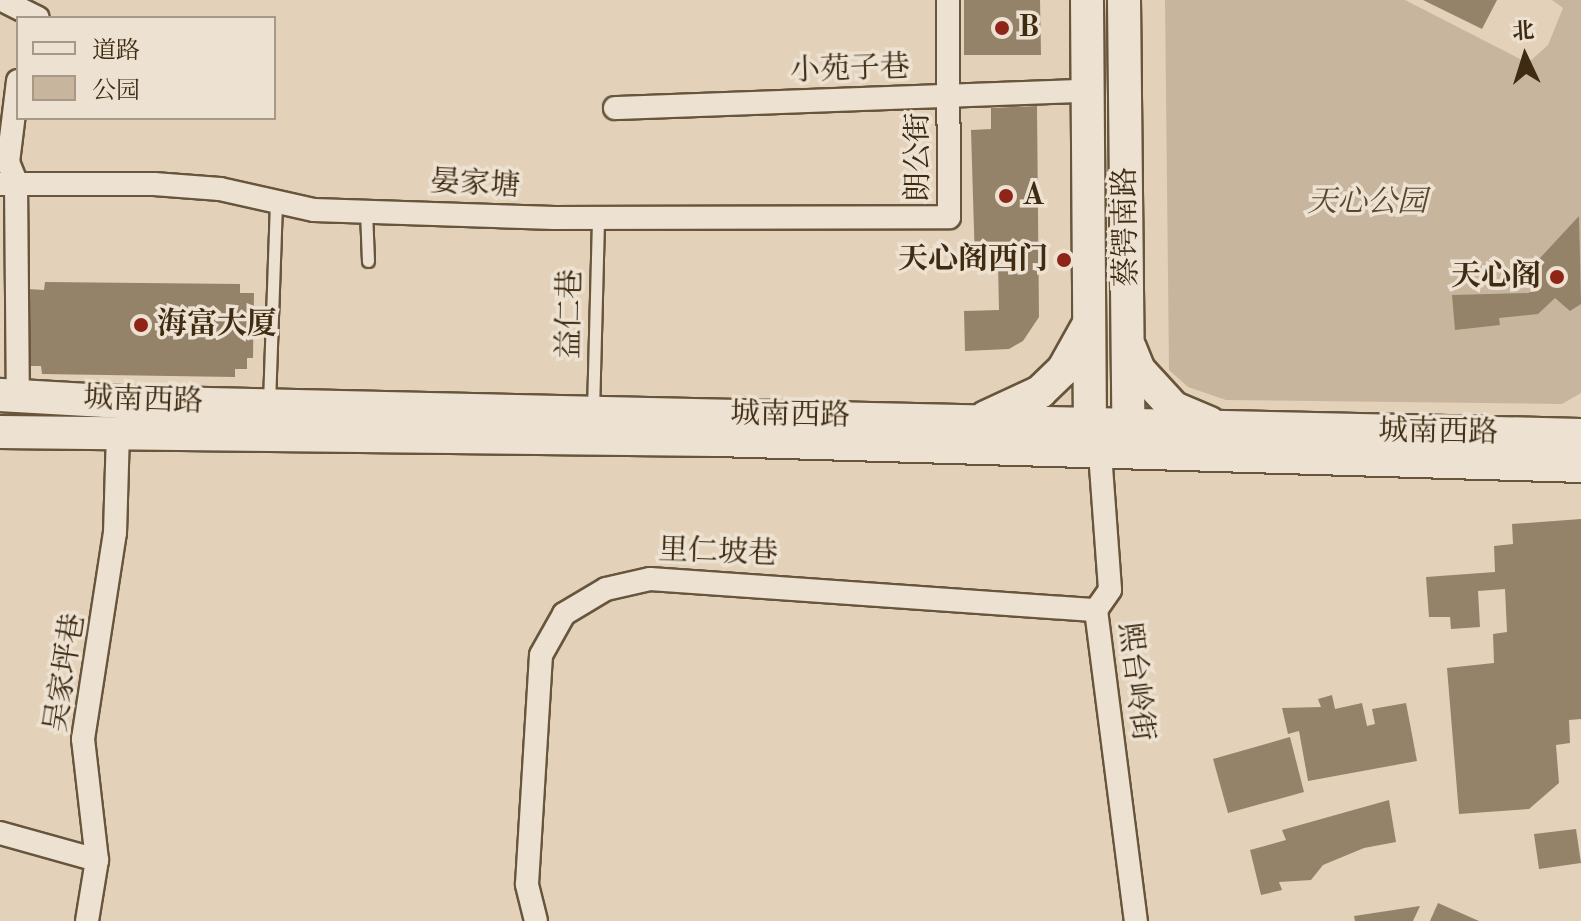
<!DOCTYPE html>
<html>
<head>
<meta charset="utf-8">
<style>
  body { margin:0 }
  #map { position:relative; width:1581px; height:921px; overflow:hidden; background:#e3d2b9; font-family:"Old Standard TT","Noto Serif SC",serif }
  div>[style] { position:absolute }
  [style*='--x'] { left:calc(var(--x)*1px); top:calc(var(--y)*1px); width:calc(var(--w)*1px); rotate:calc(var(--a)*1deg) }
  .green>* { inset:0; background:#c7b69d }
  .building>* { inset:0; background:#948269 }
  .roads { filter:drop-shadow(2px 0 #67553c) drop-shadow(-2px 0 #67553c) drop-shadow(0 2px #67553c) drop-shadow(0 -2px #67553c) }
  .lane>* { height:11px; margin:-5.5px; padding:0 5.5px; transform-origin:5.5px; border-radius:5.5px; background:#ede2d2 }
  .street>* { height:22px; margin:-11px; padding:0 11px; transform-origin:11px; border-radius:11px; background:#ede2d2 }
  .secondary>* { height:32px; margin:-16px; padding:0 16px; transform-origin:16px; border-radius:16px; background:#ede2d2 }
  .dots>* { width:22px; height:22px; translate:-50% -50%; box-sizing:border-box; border:4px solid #ede2d2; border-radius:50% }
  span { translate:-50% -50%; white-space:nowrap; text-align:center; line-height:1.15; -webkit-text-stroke:7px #ede2d2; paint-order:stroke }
  .poi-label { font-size:30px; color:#3e2b12; font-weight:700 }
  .left { translate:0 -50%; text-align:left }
  .right { translate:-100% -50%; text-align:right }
  .street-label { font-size:30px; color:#3e2b12 }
  .park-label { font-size:30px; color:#59472e; font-style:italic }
  .legend { position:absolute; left:16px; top:16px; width:260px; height:104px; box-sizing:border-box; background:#ede2d2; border:2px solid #a79985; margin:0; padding:10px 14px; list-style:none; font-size:24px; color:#3e2b12 }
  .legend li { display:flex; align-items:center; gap:16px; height:40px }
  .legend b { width:40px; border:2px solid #a79985 }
  .north { position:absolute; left:1485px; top:16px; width:80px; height:80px; -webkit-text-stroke:6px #ede2d2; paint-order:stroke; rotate:356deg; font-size:22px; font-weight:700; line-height:32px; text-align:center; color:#3e2b12 }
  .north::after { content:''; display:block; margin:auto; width:28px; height:36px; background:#3e2b12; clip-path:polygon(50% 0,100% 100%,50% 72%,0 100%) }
</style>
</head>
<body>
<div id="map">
  <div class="green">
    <i style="clip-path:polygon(1165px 0,1405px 0,1528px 63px,1548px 45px,1563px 8px,1552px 0,1581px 0,1581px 393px,1562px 404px,1226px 400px,1188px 387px,1169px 370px)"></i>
  </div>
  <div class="building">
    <i style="clip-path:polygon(964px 0,1040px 0,1041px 55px,964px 55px)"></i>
    <i style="clip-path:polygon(1423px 0,1497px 0,1482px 29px)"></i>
    <i style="clip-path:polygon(1037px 106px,1039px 317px,1023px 341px,1009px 349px,965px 351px,964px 311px,999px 310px,998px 262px,975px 263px,971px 130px,991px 129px,991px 108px)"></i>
    <i style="clip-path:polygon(1579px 216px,1581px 304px,1570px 311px,1555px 298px,1538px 314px,1499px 318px,1500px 325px,1455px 330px,1452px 295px,1529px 293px,1539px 282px,1528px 271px)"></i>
    <i style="clip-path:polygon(45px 282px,240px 284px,240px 293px,254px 293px,253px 358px,247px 358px,247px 369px,235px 369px,235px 377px,42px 374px,41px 366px,27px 366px,28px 289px,44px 290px)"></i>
    <i style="clip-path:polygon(1581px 519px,1581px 719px,1569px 720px,1570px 743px,1556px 745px,1559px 783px,1529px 809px,1459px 814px,1447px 668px,1494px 663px,1493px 634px,1507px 632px,1505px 589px,1478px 591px,1480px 627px,1451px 629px,1450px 617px,1429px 617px,1426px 577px,1495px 572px,1494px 546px,1513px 544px,1512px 524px)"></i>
    <i style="clip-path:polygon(1332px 695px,1335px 709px,1362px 703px,1367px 726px,1375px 724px,1372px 709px,1406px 703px,1417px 761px,1308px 781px,1299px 731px,1288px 734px,1282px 708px,1321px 707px,1318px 699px)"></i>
    <i style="clip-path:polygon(1290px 737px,1304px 792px,1228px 813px,1213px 759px)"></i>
    <i style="clip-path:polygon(1389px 800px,1396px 842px,1364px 848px,1323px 865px,1311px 880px,1279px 882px,1282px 890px,1261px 895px,1250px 850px,1286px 840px,1282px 830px)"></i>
    <i style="clip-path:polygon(1576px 829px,1581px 863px,1539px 869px,1534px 834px)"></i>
    <i style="clip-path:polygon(1438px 903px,1479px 921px,1430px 921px)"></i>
    <i style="clip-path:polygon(1420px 906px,1413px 921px,1355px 921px,1354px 916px)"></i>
  </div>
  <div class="roads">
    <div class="lane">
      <i style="--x:366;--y:211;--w:50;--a:87.7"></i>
      <i style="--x:269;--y:403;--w:200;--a:-88"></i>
      <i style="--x:593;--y:411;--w:192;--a:-88.5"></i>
    </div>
    <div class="street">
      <i style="--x:2;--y:0;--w:40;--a:26.6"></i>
      <i style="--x:18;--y:81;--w:82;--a:97"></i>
      <i style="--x:8;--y:162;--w:22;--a:68"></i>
      <i style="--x:16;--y:182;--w:213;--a:89.5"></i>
      <i style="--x:615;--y:108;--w:473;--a:-2.1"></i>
      <i style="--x:0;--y:184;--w:154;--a:0"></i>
      <i style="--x:154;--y:184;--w:66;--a:4.3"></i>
      <i style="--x:220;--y:189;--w:96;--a:12.6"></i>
      <i style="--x:314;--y:210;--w:241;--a:1.9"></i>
      <i style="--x:555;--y:218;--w:394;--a:-0.1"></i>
      <i style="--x:949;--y:217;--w:217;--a:-90.3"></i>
      <i style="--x:1100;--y:453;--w:137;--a:85.8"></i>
      <i style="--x:1110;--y:590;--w:24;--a:125"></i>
      <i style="--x:1096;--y:610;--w:314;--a:82.7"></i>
      <i style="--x:0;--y:833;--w:101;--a:15.6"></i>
      <i style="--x:87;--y:921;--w:62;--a:-80.7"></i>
      <i style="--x:97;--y:860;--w:122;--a:-96.6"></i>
      <i style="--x:83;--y:739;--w:208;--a:-81.2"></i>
      <i style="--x:115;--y:533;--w:100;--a:-88.3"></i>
      <i style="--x:536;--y:921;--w:38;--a:-104"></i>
      <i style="--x:527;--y:884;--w:229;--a:-86.5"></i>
      <i style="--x:541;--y:655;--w:47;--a:-60.7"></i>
      <i style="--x:564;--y:614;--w:49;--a:-30.8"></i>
      <i style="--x:606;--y:589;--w:45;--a:-12.8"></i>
      <i style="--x:650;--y:579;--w:447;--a:4"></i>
    </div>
    <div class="secondary">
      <i style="--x:1087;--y:0;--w:445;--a:89.6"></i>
      <i style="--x:1124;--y:0;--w:447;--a:89.4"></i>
      <i style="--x:1130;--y:348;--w:24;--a:68"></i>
      <i style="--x:1139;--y:370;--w:52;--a:47.4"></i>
      <i style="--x:1174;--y:408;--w:38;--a:23"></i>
      <i style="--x:0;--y:395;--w:120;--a:3.3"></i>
      <i style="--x:120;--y:402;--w:1461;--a:1.29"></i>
      <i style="--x:986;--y:417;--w:60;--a:-24.8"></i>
      <i style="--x:1040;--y:392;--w:32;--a:-44"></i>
      <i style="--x:1063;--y:370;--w:49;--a:-60.8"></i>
      <i style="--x:0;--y:432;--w:717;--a:0.64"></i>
      <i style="--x:717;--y:440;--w:864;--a:1.72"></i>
    </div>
  </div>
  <div class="dots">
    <i style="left:1002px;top:28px;background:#8f2418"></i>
    <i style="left:1006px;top:196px;background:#8f2418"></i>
    <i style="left:1064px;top:260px;background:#8f2418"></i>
    <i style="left:1557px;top:277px;background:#8f2418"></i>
    <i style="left:141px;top:325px;background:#8f2418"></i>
  </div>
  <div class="poi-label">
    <span class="left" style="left:1018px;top:28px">B</span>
    <span class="left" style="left:1022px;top:196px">A</span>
    <span class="right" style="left:1048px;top:260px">天心阁西门</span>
    <span class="right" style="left:1541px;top:277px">天心阁</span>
    <span class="left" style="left:157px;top:325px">海富大厦</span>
  </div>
  <div class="street-label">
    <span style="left:850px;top:70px;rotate:-2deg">小苑子巷</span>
    <span style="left:919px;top:157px;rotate:-90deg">朗公街</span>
    <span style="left:475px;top:185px;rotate:3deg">晏家塘</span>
    <span style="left:1127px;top:227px;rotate:-91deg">蔡锷南路</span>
    <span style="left:571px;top:314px;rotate:-89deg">益仁巷</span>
    <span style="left:143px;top:401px;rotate:2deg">城南西路</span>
    <span style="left:790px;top:416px;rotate:1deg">城南西路</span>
    <span style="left:1438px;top:433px;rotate:1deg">城南西路</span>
    <span style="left:718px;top:553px;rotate:2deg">里仁坡巷</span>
    <span style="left:66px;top:673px;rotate:-81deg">吴家坪巷</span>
    <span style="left:1135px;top:682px;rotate:83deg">熙台岭街</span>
  </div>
  <div class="park-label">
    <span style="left:1367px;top:203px">天心公园</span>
  </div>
  <ul class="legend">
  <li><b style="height:10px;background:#ede2d2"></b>道路</li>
  <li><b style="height:22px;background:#c7b69d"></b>公园</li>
  </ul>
  <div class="north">北</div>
</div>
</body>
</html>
